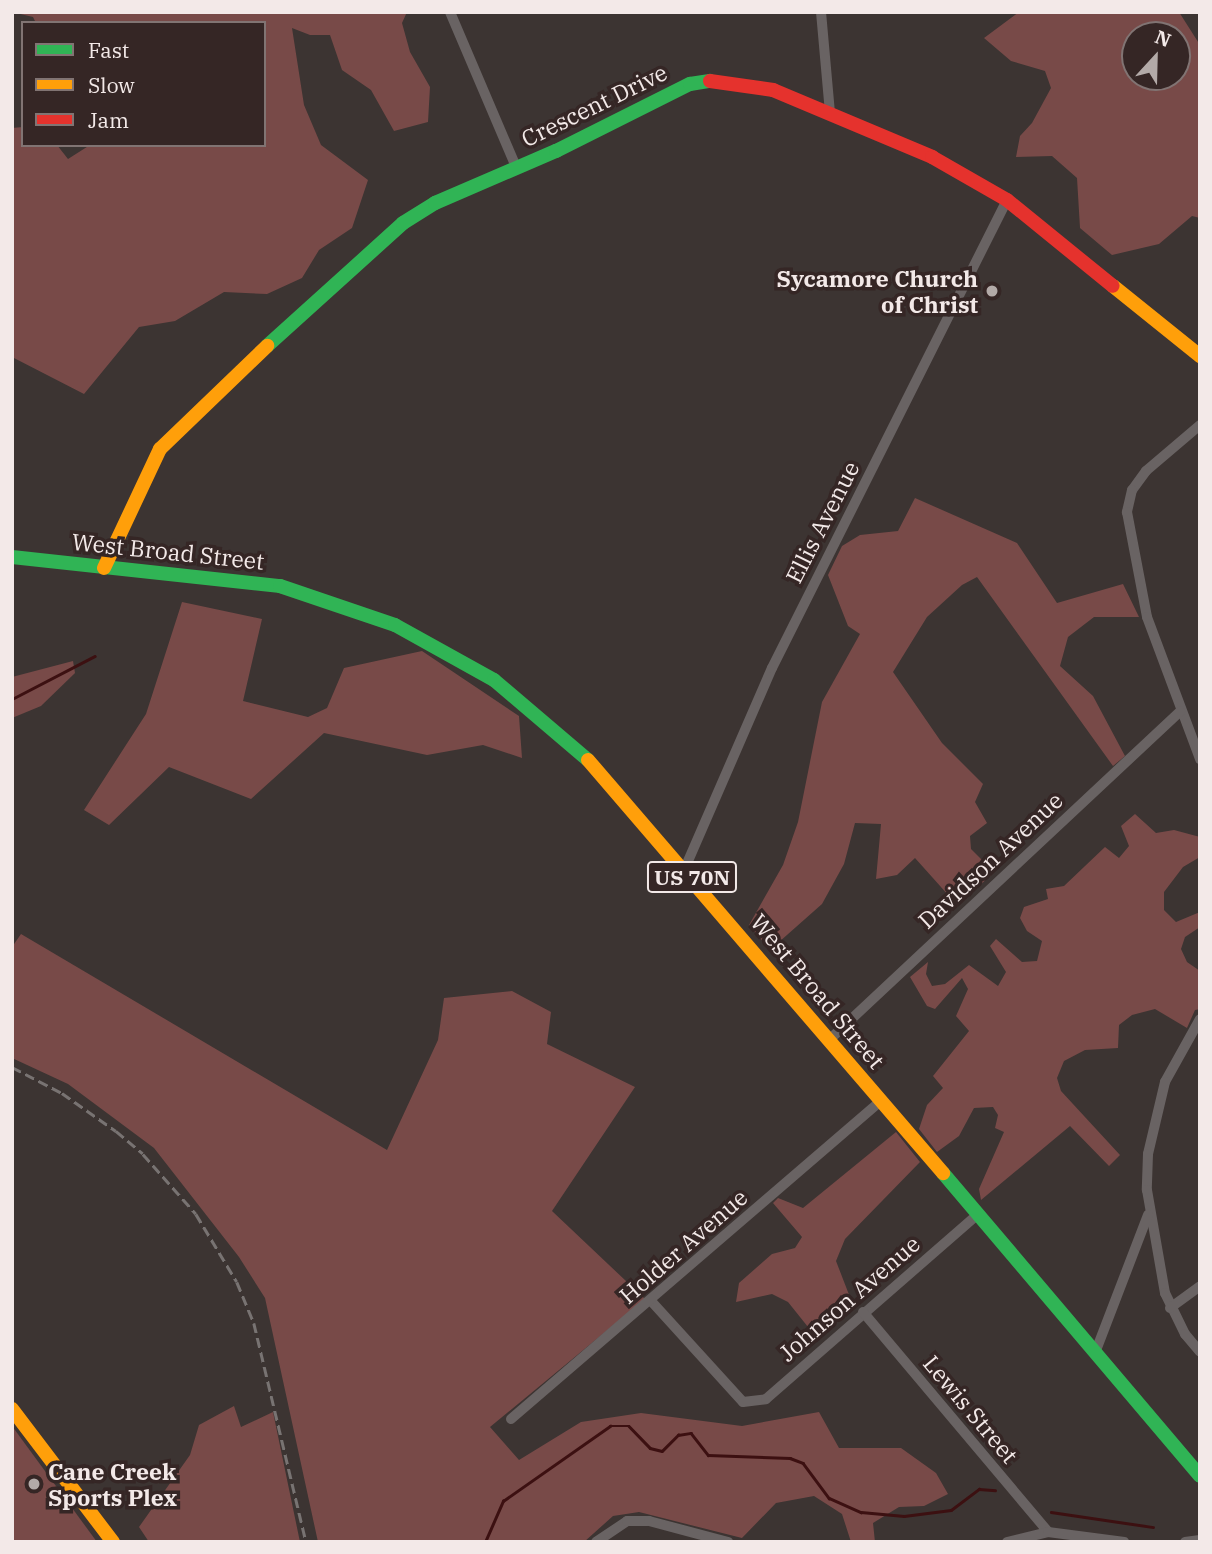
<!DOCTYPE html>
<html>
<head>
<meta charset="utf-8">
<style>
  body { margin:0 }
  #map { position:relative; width:1212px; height:1554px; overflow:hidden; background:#3c3432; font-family:"IBM Plex Serif",serif }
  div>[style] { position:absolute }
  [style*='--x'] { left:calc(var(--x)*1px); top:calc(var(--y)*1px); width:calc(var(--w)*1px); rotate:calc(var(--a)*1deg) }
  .green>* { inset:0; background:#784a48 }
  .stream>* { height:2.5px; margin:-1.25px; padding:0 1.25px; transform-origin:1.25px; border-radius:1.25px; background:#3c1011 }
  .street>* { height:10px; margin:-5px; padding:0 5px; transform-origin:5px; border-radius:5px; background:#696363 }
  .fast>* { height:14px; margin:-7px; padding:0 7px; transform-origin:7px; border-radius:7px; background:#30b455 }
  .slow>* { height:14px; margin:-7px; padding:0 7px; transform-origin:7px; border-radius:7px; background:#ff9f0a }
  .jam>* { height:14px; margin:-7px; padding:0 7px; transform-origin:7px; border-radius:7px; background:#e5322d }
  .rail>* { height:2.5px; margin-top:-1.25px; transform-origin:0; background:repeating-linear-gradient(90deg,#787372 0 10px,transparent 0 15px) }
  .dots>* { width:19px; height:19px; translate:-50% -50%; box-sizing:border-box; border:4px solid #352625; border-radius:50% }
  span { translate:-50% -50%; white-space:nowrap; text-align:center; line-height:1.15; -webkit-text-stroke:7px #352625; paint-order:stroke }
  .shield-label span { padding:2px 5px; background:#352625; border:2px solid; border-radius:5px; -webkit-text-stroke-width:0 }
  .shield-label { font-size:21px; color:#f3e9e8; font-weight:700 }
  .street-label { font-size:23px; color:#f3e9e8 }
  .poi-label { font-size:23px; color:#f3e9e8; font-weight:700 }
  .right { translate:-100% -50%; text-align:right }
  .left { translate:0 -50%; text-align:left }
  .frame { position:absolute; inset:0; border:14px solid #f3e9e8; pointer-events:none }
  .legend { position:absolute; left:21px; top:21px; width:245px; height:126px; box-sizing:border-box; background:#352625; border:2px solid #817473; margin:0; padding:9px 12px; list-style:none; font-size:21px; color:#f3e9e8 }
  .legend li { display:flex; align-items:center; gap:14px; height:35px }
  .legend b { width:35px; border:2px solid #817473 }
  .north { position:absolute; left:1121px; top:21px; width:70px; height:70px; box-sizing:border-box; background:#352625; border:2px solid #817473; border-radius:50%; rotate:22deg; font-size:19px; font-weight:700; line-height:28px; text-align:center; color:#f3e9e8 }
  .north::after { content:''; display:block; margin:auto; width:24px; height:32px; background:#b3aaa8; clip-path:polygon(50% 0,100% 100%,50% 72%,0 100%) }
</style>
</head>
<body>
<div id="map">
  <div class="green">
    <i style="clip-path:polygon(12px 12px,407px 12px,402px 23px,410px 52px,430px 87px,428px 122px,394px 131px,371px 90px,342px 70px,330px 35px,310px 35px,292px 28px,304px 105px,321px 145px,368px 180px,352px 228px,319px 250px,302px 278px,267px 294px,224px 292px,175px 321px,139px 327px,84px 394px,12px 357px,12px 128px,23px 127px,23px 145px,57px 145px,68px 159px,90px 145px,264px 145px,264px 23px,36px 23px,33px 17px)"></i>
    <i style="clip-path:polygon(evenodd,1019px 12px,1179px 12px,1200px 45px,1200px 218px,1192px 216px,1159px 244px,1112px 255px,1080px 228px,1077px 178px,1052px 156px,1016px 157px,1020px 136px,1032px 123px,1051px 88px,1045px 71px,1011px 61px,984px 38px,1019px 12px,1135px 35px,1177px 35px,1177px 77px,1135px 77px,1135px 35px)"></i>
    <i style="clip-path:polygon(915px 498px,1017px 543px,1057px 603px,1123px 584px,1139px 617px,1094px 617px,1068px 637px,1060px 666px,1093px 696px,1125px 756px,1113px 766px,977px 577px,962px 585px,927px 617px,893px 672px,942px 743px,983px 784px,975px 802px,987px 823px,970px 836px,971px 849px,994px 872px,958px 906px,915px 858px,897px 875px,876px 879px,881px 824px,855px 823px,844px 864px,822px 904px,770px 950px,749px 925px,783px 865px,798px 822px,822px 702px,860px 634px,848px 626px,828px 575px,842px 546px,860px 535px,898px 531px)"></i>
    <i style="clip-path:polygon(182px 602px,262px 619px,243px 701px,308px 717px,327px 708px,344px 668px,422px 651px,519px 716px,522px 758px,483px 745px,427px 755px,324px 733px,251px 799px,169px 767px,109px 825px,84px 810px,146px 714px)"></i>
    <i style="clip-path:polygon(73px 661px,75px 673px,41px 706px,12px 718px,12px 677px)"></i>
    <i style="clip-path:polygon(1135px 814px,1156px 833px,1174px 830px,1200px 837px,1200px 857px,1183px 867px,1164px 892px,1164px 910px,1176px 922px,1200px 912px,1200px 927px,1185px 937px,1181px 949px,1187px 962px,1200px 971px,1200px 1009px,1195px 1010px,1187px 1028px,1155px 1009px,1132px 1015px,1119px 1025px,1118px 1048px,1085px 1050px,1064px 1061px,1057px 1078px,1061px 1091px,1120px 1155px,1109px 1166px,1070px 1126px,981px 1200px,979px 1189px,1004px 1132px,995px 1128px,998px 1115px,993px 1107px,974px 1108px,959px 1136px,937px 1152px,919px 1129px,927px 1105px,943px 1088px,933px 1076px,969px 1031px,956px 1016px,968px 989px,962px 978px,935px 1009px,927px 1006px,910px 977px,928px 962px,926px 974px,932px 986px,945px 984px,969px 965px,998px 986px,1006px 972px,990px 946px,996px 939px,1022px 962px,1037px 961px,1042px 941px,1027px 931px,1020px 918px,1024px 907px,1048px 899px,1046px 889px,1064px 886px,1105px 847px,1119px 858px,1129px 846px,1121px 826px)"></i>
    <i style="clip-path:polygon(21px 934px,387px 1150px,438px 1040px,444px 998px,512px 991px,551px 1012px,547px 1044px,635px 1087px,552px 1211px,645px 1299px,490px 1427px,519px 1460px,581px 1422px,641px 1413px,742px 1426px,819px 1412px,839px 1448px,901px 1448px,936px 1473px,948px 1494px,924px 1506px,899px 1507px,873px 1523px,875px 1542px,851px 1542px,842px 1514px,814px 1496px,776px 1503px,742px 1538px,639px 1512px,613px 1516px,584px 1542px,318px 1542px,265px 1298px,239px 1257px,154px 1148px,68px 1084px,12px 1058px,12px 947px)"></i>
    <i style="clip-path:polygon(896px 1132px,920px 1162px,845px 1239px,836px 1261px,853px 1305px,822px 1333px,808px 1327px,788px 1302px,772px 1294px,736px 1302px,739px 1283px,772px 1254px,795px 1248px,802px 1237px,773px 1203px,778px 1198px,803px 1208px)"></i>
    <i style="clip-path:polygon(234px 1406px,241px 1427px,273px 1412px,300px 1542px,149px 1542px,139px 1527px,190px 1455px,199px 1425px)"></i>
    <i style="clip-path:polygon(12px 1426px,97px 1542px,12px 1542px)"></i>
  </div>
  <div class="stream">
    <i style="--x:12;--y:699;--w:93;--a:-27.4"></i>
    <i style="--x:1051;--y:1512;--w:103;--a:8.4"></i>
    <i style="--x:485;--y:1542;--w:45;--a:-66.3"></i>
    <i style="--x:503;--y:1501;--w:131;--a:-35"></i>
    <i style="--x:610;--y:1426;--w:19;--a:0"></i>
    <i style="--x:629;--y:1426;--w:30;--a:46"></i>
    <i style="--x:650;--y:1448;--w:12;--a:14"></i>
    <i style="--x:662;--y:1451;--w:23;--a:-45"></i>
    <i style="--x:678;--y:1435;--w:13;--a:-9"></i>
    <i style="--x:691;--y:1433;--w:28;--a:52"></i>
    <i style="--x:708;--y:1455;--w:82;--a:2.1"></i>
    <i style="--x:790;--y:1458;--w:14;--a:21"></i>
    <i style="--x:803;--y:1463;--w:44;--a:53.4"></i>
    <i style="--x:829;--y:1498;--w:35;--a:24"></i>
    <i style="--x:861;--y:1512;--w:43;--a:5.3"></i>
    <i style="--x:904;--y:1516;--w:47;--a:-7.3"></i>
    <i style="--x:951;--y:1510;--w:35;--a:-37"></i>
    <i style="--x:979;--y:1489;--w:16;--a:4"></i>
  </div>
  <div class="street">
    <i style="--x:450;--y:12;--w:168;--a:66.9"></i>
    <i style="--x:821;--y:12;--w:101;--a:84.9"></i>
    <i style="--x:1200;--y:425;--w:71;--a:139.6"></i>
    <i style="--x:1146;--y:471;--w:24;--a:126"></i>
    <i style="--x:1132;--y:490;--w:23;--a:103"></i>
    <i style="--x:1127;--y:512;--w:107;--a:79.2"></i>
    <i style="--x:1147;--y:617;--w:152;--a:69.5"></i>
    <i style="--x:685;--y:868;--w:218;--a:-66.5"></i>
    <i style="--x:772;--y:668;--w:524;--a:-63.34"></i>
    <i style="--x:1200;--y:1019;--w:72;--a:119.1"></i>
    <i style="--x:1165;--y:1082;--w:74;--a:103.3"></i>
    <i style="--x:1148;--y:1154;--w:36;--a:92"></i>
    <i style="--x:1147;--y:1190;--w:105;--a:80.1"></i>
    <i style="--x:1165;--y:1293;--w:46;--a:64"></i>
    <i style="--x:1185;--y:1334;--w:23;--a:50"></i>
    <i style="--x:829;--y:1040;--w:481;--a:-43.1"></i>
    <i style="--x:652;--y:1302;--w:135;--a:47.7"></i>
    <i style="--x:743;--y:1402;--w:23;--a:-7"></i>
    <i style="--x:766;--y:1399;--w:280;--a:-41.1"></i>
    <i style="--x:1170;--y:1308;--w:37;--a:-36"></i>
    <i style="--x:863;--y:1312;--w:287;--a:49.9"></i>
    <i style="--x:1095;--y:1353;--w:148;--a:-69"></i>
    <i style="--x:511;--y:1419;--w:488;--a:-40.7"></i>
    <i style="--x:596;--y:1542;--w:37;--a:-34"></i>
    <i style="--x:627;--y:1521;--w:22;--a:0"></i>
    <i style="--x:649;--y:1521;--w:82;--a:14.9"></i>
    <i style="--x:1007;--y:1542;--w:42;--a:-13.7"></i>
    <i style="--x:1048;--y:1532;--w:77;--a:7.5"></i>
    <i style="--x:1185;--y:1542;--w:15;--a:-8"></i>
  </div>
  <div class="fast">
    <i style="--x:267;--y:346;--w:183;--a:-42.1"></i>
    <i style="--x:403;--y:223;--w:38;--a:-32"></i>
    <i style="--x:435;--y:203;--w:132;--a:-23.3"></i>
    <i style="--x:556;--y:151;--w:150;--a:-26.6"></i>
    <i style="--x:690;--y:84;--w:20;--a:-9"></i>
    <i style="--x:12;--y:557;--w:270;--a:6.2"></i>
    <i style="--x:280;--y:586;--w:121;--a:18.7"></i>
    <i style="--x:395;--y:625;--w:113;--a:29.1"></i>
    <i style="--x:494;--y:680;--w:123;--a:40.4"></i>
    <i style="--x:943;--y:1173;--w:397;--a:49.7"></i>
  </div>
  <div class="slow">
    <i style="--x:1113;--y:286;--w:112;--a:38.8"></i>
    <i style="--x:104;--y:568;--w:132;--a:-64.8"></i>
    <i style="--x:160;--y:449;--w:149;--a:-43.9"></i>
    <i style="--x:588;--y:760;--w:545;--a:49.32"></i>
    <i style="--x:12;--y:1409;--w:167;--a:52.8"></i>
  </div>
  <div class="jam">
    <i style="--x:710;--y:81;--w:64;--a:8.1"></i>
    <i style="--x:773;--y:90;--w:173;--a:22.8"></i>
    <i style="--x:932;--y:157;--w:86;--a:29.8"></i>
    <i style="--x:1007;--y:200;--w:136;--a:39.1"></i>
  </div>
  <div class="rail">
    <i style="--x:12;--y:1067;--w:56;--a:27.5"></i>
    <i style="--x:62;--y:1093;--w:66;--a:35.1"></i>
    <i style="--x:116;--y:1131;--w:35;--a:40"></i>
    <i style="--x:143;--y:1154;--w:80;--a:48.5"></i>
    <i style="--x:196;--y:1214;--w:79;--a:58.9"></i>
    <i style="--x:237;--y:1282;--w:44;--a:67.5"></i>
    <i style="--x:254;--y:1323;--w:225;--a:76.6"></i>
  </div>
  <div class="dots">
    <i style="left:992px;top:291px;background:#b3aaa8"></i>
    <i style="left:34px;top:1484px;background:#b3aaa8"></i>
  </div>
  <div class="shield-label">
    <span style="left:692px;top:877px">US 70N</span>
  </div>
  <div class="street-label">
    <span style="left:594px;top:105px;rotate:-26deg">Crescent Drive</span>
    <span style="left:822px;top:522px;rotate:-63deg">Ellis Avenue</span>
    <span style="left:168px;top:551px;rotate:6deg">West Broad Street</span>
    <span style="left:990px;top:860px;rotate:-43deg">Davidson Avenue</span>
    <span style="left:818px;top:991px;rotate:50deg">West Broad Street</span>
    <span style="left:683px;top:1246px;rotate:-41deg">Holder Avenue</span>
    <span style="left:849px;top:1298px;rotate:-41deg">Johnson Avenue</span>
    <span style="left:971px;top:1409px;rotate:50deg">Lewis Street</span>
  </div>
  <div class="poi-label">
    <span class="right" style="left:978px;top:291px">Sycamore Church<br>of Christ</span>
    <span class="left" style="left:48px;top:1484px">Cane Creek<br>Sports Plex</span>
  </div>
  <div class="frame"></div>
  <ul class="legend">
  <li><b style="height:9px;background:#30b455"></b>Fast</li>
  <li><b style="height:9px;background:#ff9f0a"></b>Slow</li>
  <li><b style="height:9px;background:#e5322d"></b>Jam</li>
  </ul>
  <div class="north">N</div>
</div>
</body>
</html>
